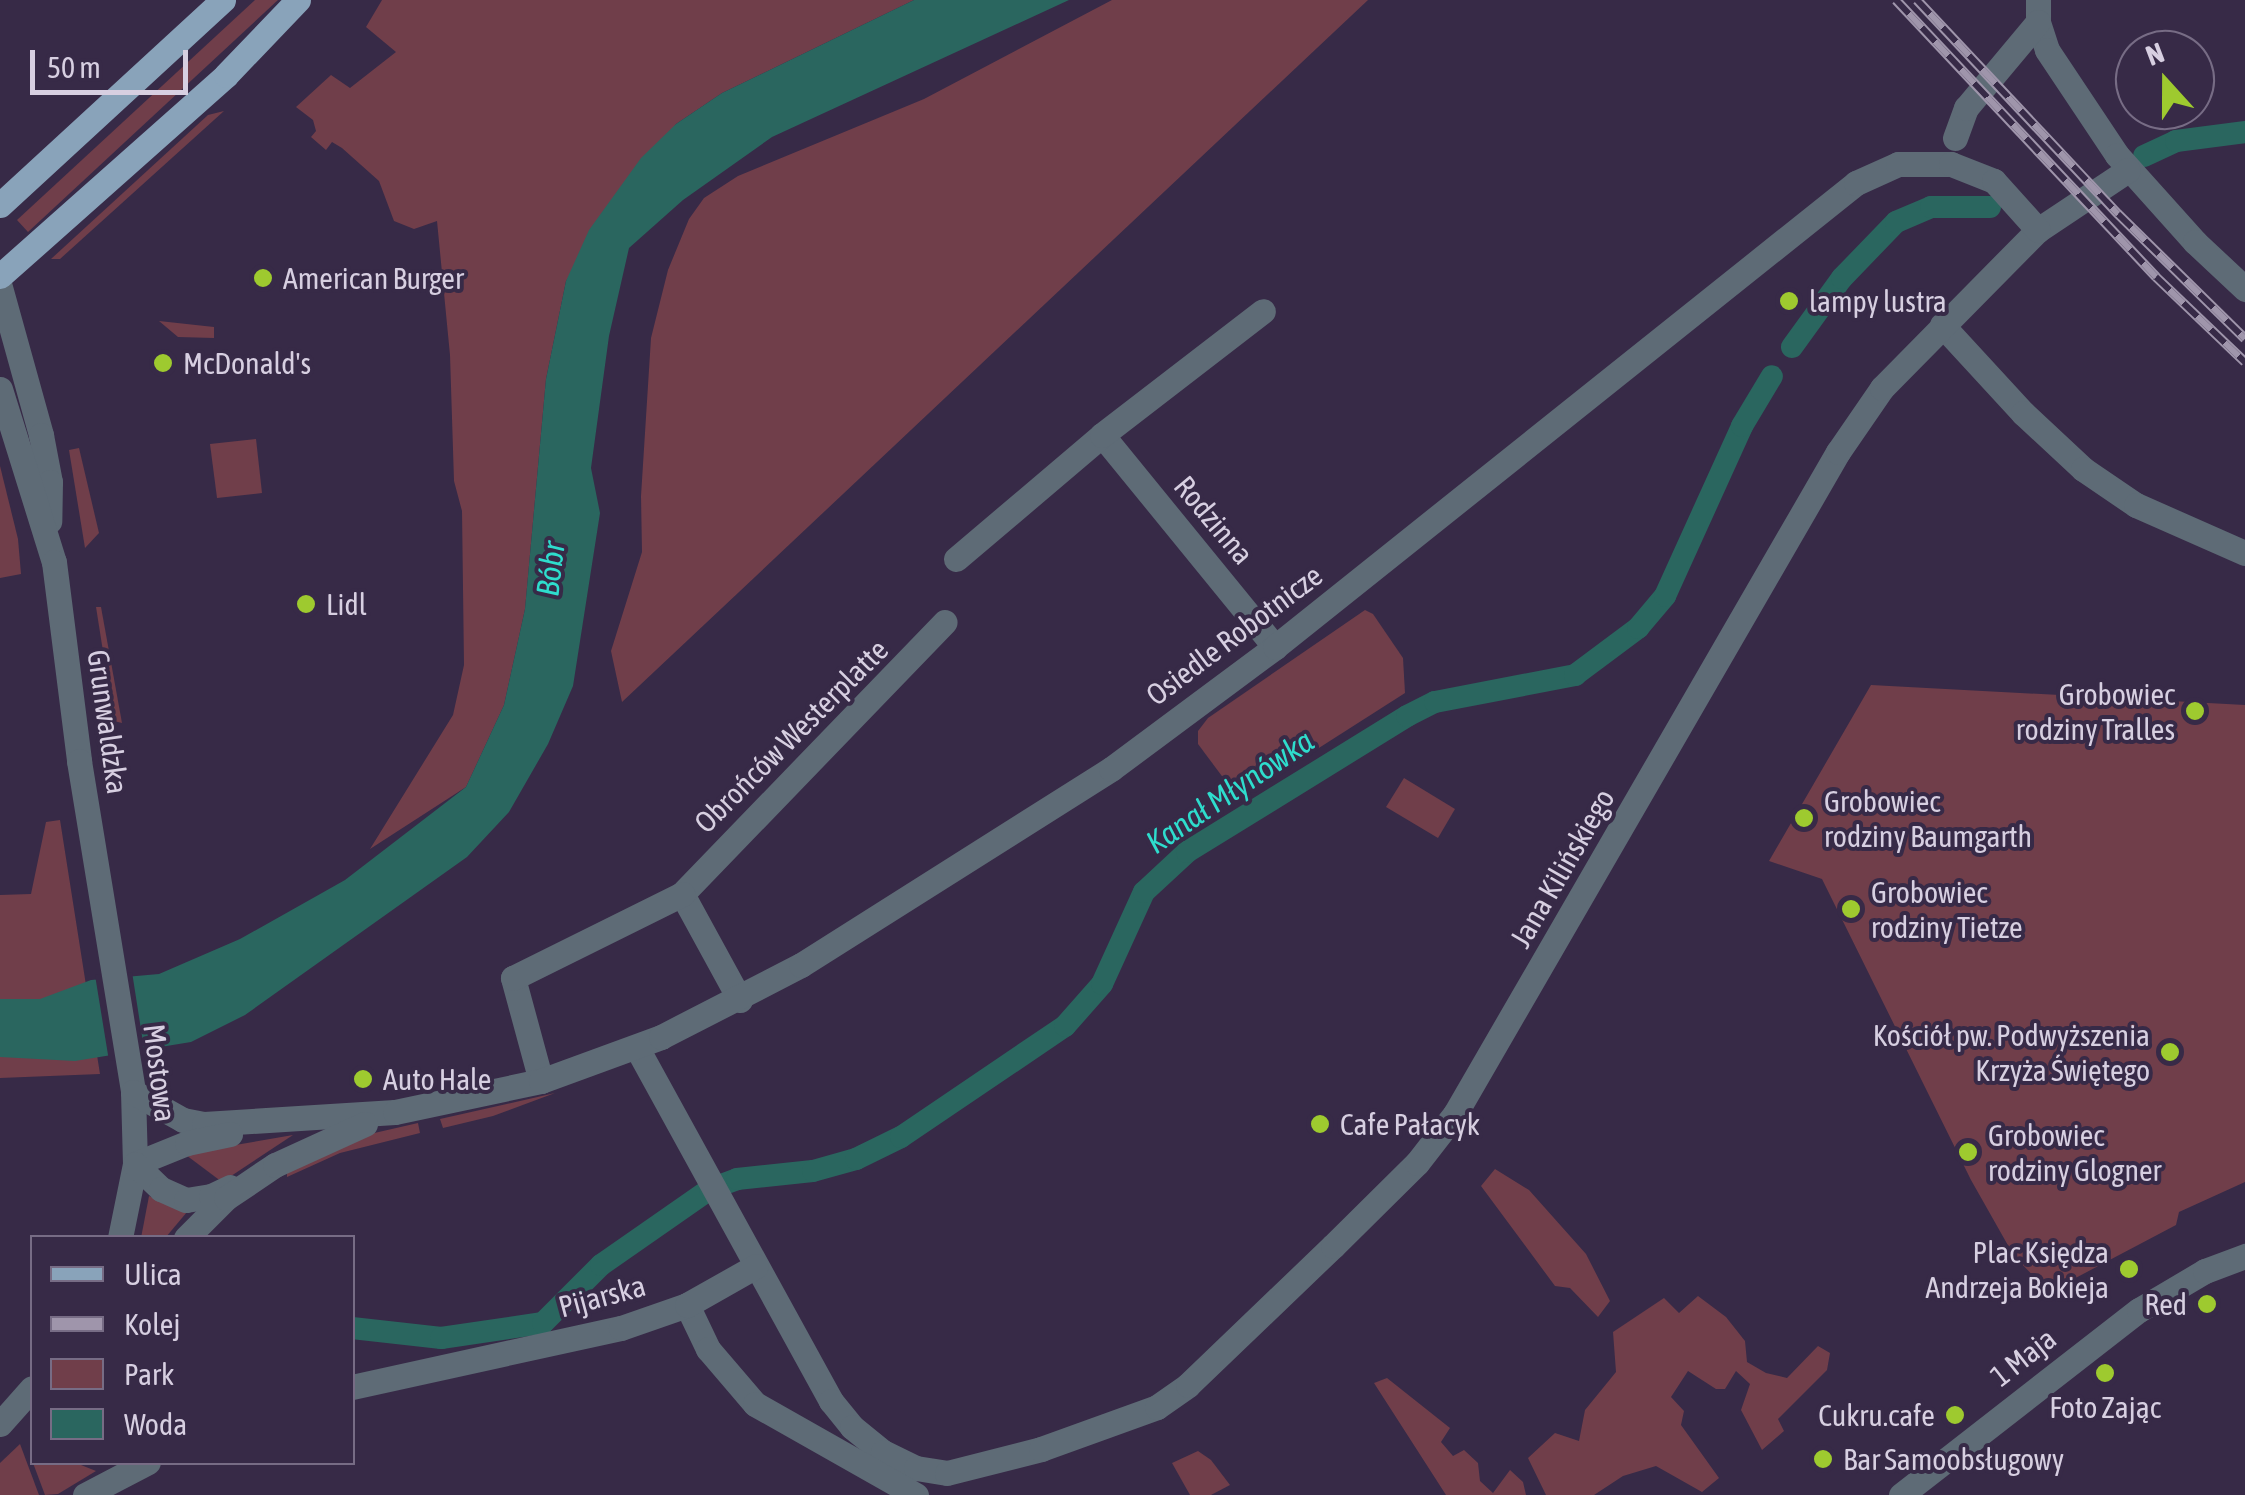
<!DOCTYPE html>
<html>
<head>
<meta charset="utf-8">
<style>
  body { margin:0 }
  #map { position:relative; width:2245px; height:1495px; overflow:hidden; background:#372a47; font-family:"Asap Condensed",sans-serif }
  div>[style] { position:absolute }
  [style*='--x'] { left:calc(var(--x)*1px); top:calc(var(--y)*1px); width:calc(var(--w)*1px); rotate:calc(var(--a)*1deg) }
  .green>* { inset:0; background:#703e4a }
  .water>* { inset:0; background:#2a665f }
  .pier>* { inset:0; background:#372a47 }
  .canal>* { height:22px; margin:-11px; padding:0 11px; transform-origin:11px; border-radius:11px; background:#2a665f }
  .minor>* { height:25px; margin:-12.5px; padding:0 12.5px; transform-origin:12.5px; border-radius:12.5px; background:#5e6b76 }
  .major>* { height:25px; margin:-12.5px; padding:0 12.5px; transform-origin:12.5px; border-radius:12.5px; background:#89a3ba }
  .rail>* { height:10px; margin-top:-5px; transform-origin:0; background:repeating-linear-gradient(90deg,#372a47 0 19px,#9f95ab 0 38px); box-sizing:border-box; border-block:2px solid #9f95ab }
  .dots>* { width:28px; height:28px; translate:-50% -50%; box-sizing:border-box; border:5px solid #372a47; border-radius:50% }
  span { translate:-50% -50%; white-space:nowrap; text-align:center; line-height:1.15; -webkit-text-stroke:8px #372a47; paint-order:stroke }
  .poi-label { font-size:30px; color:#d7cfe1 }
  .left { translate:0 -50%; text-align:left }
  .right { translate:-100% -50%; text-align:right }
  .street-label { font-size:30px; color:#d7cfe1 }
  .water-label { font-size:32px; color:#2eddcd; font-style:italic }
  .legend { position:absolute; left:30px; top:1235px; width:325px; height:230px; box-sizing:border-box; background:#372a47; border:2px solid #776c85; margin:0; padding:12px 18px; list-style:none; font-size:30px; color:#d7cfe1 }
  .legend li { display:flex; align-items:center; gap:20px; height:50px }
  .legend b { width:50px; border:2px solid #776c85 }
  .north { position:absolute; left:2115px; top:30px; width:100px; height:100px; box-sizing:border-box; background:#372a47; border:2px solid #776c85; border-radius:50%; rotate:339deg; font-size:28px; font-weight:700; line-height:40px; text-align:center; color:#d7cfe1 }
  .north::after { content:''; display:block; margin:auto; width:35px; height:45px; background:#9eca2f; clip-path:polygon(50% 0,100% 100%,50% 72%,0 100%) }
  .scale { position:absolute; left:30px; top:50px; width:158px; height:45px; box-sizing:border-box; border:5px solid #d7cfe1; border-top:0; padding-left:12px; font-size:30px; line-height:35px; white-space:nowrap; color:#d7cfe1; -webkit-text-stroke:8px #372a47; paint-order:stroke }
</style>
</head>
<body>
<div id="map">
  <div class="green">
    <i style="clip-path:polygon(255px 0,278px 0,28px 232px,17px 220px)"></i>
    <i style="clip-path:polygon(382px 0,914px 0,722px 93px,676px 124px,566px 281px,546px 379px,525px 609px,504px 705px,466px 787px,370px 849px,453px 715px,464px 665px,462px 511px,454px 481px,450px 355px,437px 221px,414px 229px,394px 221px,379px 181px,342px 148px,332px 142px,326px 150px,311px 137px,316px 131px,313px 120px,296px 107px,331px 75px,350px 88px,396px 52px,366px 27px)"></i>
    <i style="clip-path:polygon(1112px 0,1368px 0,622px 702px,611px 651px,642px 552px,641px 496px,651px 338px,668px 270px,689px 219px,704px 198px,738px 176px,924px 99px)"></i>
    <i style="clip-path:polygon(224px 111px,60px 259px,51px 259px,208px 115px)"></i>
    <i style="clip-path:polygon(159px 321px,214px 327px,214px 338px,178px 337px)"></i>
    <i style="clip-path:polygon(256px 439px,262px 493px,217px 498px,210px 444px)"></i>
    <i style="clip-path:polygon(79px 448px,99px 533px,85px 548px,69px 450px)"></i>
    <i style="clip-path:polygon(0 466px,18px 539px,21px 574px,0 578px)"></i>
    <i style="clip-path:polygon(96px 607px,101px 607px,122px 723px,114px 721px)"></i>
    <i style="clip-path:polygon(1365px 610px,1373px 614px,1403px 658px,1405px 693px,1239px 799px,1198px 744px,1198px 731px,1208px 718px)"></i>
    <i style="clip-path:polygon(1871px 685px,2245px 705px,2245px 1182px,2179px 1212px,2176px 1225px,2049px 1292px,2014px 1256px,1971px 1180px,1822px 879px,1769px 861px)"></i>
    <i style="clip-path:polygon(1404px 778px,1455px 809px,1438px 838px,1386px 807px)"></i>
    <i style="clip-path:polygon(60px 820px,100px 1074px,0 1078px,0 895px,31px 894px,46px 822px)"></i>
    <i style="clip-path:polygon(555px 1093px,493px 1116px,443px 1128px,440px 1119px)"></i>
    <i style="clip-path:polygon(418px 1123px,420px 1133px,340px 1153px,287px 1177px,287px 1172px,370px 1134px)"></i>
    <i style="clip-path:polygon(293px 1135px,222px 1182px,186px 1155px,206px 1150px)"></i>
    <i style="clip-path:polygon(1495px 1169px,1529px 1190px,1586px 1254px,1610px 1301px,1598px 1317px,1570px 1288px,1555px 1286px,1481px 1186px)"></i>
    <i style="clip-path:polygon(149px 1196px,187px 1212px,166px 1237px,141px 1238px)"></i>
    <i style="clip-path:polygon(1698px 1296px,1726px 1317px,1745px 1341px,1747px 1362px,1766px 1373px,1787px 1378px,1818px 1346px,1830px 1353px,1827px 1370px,1778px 1419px,1784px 1431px,1762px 1450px,1741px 1410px,1750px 1384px,1736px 1371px,1725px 1389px,1716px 1389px,1688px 1371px,1671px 1397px,1684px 1411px,1681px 1425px,1719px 1478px,1702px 1492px,1656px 1466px,1623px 1476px,1594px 1495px,1546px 1495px,1528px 1458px,1555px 1433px,1579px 1441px,1585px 1410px,1616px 1372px,1613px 1332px,1664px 1298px,1679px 1313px)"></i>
    <i style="clip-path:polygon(1387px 1378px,1450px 1428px,1441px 1442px,1453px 1456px,1464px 1450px,1478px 1463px,1480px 1481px,1493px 1493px,1510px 1470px,1523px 1482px,1526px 1495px,1446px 1495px,1374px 1383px)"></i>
    <i style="clip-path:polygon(20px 1444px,39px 1495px,0 1495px,0 1463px)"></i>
    <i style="clip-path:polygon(1198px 1451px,1211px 1460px,1230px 1485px,1211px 1495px,1190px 1495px,1172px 1463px)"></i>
    <i style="clip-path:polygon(33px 1463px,76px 1463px,96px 1471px,58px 1494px,45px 1495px)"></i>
  </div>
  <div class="water">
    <i style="clip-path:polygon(914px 0,1069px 0,772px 137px,683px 200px,629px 248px,609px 336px,591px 468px,600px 513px,573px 686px,548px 744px,509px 812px,467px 857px,245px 1015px,191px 1042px,75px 1061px,0 1057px,0 999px,40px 999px,91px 980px,159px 974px,240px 939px,345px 880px,466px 787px,504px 705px,525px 609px,546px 379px,566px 281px,589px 230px,641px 158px,676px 124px,722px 93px)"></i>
  </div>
  <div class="pier">
    <i style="clip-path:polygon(132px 972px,145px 1055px,109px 1061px,95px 975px)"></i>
  </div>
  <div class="canal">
    <i style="--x:2144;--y:156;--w:35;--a:-25"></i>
    <i style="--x:2176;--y:141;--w:70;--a:-7.4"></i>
    <i style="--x:1792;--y:347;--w:85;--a:-54.1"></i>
    <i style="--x:1842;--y:278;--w:78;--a:-46"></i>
    <i style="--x:1896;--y:222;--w:38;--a:-23"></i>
    <i style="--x:1931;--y:207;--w:59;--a:0"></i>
    <i style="--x:352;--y:1328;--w:90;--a:6.4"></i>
    <i style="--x:441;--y:1338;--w:103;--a:-8.4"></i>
    <i style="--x:543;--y:1323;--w:82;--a:-45"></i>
    <i style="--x:601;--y:1265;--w:133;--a:-34.9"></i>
    <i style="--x:710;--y:1189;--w:29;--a:-20"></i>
    <i style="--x:737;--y:1179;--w:76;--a:-6"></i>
    <i style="--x:813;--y:1171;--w:45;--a:-15.6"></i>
    <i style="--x:856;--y:1159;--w:50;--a:-26.1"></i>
    <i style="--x:901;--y:1137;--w:198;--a:-34.1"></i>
    <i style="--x:1065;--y:1026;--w:56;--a:-48.6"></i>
    <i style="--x:1102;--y:984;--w:101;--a:-65.5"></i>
    <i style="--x:1144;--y:892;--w:59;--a:-42.9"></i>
    <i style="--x:1187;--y:852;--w:259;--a:-31.7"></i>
    <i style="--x:1407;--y:716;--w:31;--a:-27"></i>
    <i style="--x:1435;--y:702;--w:143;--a:-10.9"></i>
    <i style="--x:1575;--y:675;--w:79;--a:-36.7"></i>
    <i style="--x:1638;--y:628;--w:42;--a:-49.8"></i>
    <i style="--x:1665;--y:596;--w:187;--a:-65.6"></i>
    <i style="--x:1742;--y:426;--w:58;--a:-59"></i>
  </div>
  <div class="minor">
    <i style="--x:2038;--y:0;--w:22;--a:90"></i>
    <i style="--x:2038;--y:22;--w:29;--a:72"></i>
    <i style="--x:2047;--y:50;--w:126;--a:56.3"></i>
    <i style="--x:2117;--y:155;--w:117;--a:48.1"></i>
    <i style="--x:2195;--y:242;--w:69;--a:43.2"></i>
    <i style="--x:1955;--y:138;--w:32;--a:-70"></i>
    <i style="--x:1966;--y:108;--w:112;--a:-50.1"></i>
    <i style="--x:0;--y:287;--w:154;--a:74.5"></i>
    <i style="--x:41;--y:435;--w:48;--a:79.2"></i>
    <i style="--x:50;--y:482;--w:39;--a:91"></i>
    <i style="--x:1942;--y:325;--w:120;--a:47.4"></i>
    <i style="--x:2023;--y:413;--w:82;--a:43"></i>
    <i style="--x:2083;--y:469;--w:64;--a:34.2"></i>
    <i style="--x:2136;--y:505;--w:119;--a:23.8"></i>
    <i style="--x:0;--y:389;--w:181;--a:72.7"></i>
    <i style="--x:54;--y:562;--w:201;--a:82.8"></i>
    <i style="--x:79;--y:761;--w:335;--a:80.7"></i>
    <i style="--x:133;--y:1092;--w:72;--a:88.4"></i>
    <i style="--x:135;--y:1164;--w:76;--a:101.5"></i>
    <i style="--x:1102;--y:435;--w:274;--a:50.8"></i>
    <i style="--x:956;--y:559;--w:192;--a:-40.3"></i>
    <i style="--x:1102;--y:435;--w:203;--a:-37.6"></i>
    <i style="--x:740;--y:1000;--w:121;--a:-118.7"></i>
    <i style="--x:682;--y:894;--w:378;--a:-46"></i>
    <i style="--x:637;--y:1048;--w:403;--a:61.2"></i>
    <i style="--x:831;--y:1401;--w:33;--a:51"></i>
    <i style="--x:852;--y:1427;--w:40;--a:39"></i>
    <i style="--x:883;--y:1452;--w:37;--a:26"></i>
    <i style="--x:916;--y:1468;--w:31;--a:9"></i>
    <i style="--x:947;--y:1473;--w:97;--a:-14.3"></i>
    <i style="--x:1041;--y:1449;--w:123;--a:-19.9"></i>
    <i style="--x:1157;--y:1407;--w:38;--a:-35"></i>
    <i style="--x:1188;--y:1385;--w:201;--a:-43.8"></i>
    <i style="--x:1333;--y:1246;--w:118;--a:-44.7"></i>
    <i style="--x:1417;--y:1163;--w:62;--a:-52.2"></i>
    <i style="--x:1455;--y:1114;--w:765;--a:-59.95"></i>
    <i style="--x:1838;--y:452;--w:78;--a:-55.5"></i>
    <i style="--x:1882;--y:388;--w:222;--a:-45.4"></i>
    <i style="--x:2038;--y:230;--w:108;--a:-33.7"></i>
    <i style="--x:541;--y:1081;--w:107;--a:-105.2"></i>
    <i style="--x:513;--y:978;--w:189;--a:-26.4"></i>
    <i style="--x:133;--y:1092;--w:57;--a:29.2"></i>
    <i style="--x:183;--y:1120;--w:21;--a:11"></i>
    <i style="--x:204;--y:1124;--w:191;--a:-3.6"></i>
    <i style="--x:395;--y:1112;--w:149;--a:-12"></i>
    <i style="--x:541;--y:1081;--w:128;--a:-20.1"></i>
    <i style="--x:661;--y:1037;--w:157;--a:-27.2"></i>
    <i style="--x:801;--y:965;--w:367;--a:-32.3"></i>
    <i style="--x:1111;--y:769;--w:204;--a:-36.6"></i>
    <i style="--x:1275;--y:647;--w:744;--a:-38.61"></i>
    <i style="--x:1856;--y:183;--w:46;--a:-24.3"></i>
    <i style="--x:1898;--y:164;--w:53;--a:0"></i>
    <i style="--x:1951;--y:164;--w:46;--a:21.6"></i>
    <i style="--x:1994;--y:181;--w:66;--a:48.1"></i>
    <i style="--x:135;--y:1164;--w:56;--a:-22"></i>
    <i style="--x:187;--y:1143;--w:44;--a:-11.8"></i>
    <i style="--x:135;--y:1164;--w:36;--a:44"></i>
    <i style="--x:161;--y:1189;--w:27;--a:24"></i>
    <i style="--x:186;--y:1200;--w:25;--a:-9"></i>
    <i style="--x:211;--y:1196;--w:21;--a:-25"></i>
    <i style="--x:186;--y:1238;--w:57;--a:-45"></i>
    <i style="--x:226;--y:1198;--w:59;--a:-34"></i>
    <i style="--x:275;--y:1165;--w:99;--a:-24.5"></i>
    <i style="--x:687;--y:1305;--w:49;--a:64.5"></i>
    <i style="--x:708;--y:1349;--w:72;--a:49.5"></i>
    <i style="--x:755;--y:1404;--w:185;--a:29.5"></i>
    <i style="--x:352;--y:1387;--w:275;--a:-12.4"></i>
    <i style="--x:621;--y:1328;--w:70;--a:-19.2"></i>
    <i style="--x:687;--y:1305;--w:79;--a:-29.5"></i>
    <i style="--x:0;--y:1424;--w:48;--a:-48.4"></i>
    <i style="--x:85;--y:1495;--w:71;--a:-27.6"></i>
    <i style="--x:1901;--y:1495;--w:301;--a:-37.9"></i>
    <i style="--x:2139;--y:1310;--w:77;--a:-30.6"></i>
    <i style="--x:2205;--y:1271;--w:43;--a:-20.6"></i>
  </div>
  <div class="major">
    <i style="--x:0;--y:205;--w:303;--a:-42.6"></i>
    <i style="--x:0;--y:276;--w:302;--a:-41.6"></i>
    <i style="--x:226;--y:75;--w:104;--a:-46.2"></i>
  </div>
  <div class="rail">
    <i style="--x:1896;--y:0;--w:380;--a:46.8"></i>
    <i style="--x:2156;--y:277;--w:123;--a:43.7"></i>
    <i style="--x:1917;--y:0;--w:294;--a:46.8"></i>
    <i style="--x:2118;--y:214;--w:178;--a:44.5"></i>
  </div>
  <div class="dots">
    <i style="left:263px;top:278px;background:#9eca2f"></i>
    <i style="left:1789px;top:301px;background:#9eca2f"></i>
    <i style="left:163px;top:363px;background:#9eca2f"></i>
    <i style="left:306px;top:604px;background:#9eca2f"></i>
    <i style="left:2195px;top:711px;background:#9eca2f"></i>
    <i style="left:1804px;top:818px;background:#9eca2f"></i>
    <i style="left:1851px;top:909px;background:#9eca2f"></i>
    <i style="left:2170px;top:1052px;background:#9eca2f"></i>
    <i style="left:363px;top:1079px;background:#9eca2f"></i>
    <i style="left:1320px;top:1124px;background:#9eca2f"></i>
    <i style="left:1968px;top:1152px;background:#9eca2f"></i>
    <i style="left:2129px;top:1269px;background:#9eca2f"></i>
    <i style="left:2207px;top:1304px;background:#9eca2f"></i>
    <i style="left:2105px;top:1373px;background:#9eca2f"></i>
    <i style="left:1955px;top:1415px;background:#9eca2f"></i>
    <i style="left:1823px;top:1459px;background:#9eca2f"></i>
  </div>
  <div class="poi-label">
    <span class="left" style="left:283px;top:278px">American Burger</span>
    <span class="left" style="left:1809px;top:301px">lampy lustra</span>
    <span class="left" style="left:183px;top:363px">McDonald's</span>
    <span class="left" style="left:326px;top:604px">Lidl</span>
    <span class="right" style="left:2175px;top:711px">Grobowiec<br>rodziny Tralles</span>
    <span class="left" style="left:1824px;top:818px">Grobowiec<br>rodziny Baumgarth</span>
    <span class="left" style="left:1871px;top:909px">Grobowiec<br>rodziny Tietze</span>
    <span class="right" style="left:2150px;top:1052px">Kościół pw. Podwyższenia<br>Krzyża Świętego</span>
    <span class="left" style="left:383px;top:1079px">Auto Hale</span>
    <span class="left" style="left:1340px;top:1124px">Cafe Pałacyk</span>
    <span class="left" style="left:1988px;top:1152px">Grobowiec<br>rodziny Glogner</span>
    <span class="right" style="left:2109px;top:1269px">Plac Księdza<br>Andrzeja Bokieja</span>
    <span class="right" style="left:2187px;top:1304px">Red</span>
    <span style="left:2105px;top:1407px">Foto Zając</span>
    <span class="right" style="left:1935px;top:1415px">Cukru.cafe</span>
    <span class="left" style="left:1843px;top:1459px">Bar Samoobsługowy</span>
  </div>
  <div class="street-label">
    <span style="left:1214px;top:520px;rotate:50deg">Rodzinna</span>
    <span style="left:1234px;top:635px;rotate:-37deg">Osiedle Robotnicze</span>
    <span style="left:108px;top:722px;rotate:82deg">Grunwaldzka</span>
    <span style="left:791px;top:736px;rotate:-45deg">Obrońców Westerplatte</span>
    <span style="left:1562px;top:868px;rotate:-60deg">Jana Kilińskiego</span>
    <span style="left:160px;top:1073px;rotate:83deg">Mostowa</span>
    <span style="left:602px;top:1296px;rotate:-15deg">Pijarska</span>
    <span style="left:2023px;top:1357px;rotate:-38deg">1 Maja</span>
  </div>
  <div class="water-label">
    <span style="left:551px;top:569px;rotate:-83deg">Bóbr</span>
    <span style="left:1230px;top:792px;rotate:-34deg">Kanał Młynówka</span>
  </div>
  <ul class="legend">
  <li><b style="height:12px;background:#89a3ba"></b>Ulica</li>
  <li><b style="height:12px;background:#9f95ab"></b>Kolej</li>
  <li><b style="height:28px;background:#703e4a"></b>Park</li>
  <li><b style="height:28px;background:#2a665f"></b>Woda</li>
  </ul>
  <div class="north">N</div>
  <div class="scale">50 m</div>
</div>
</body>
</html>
